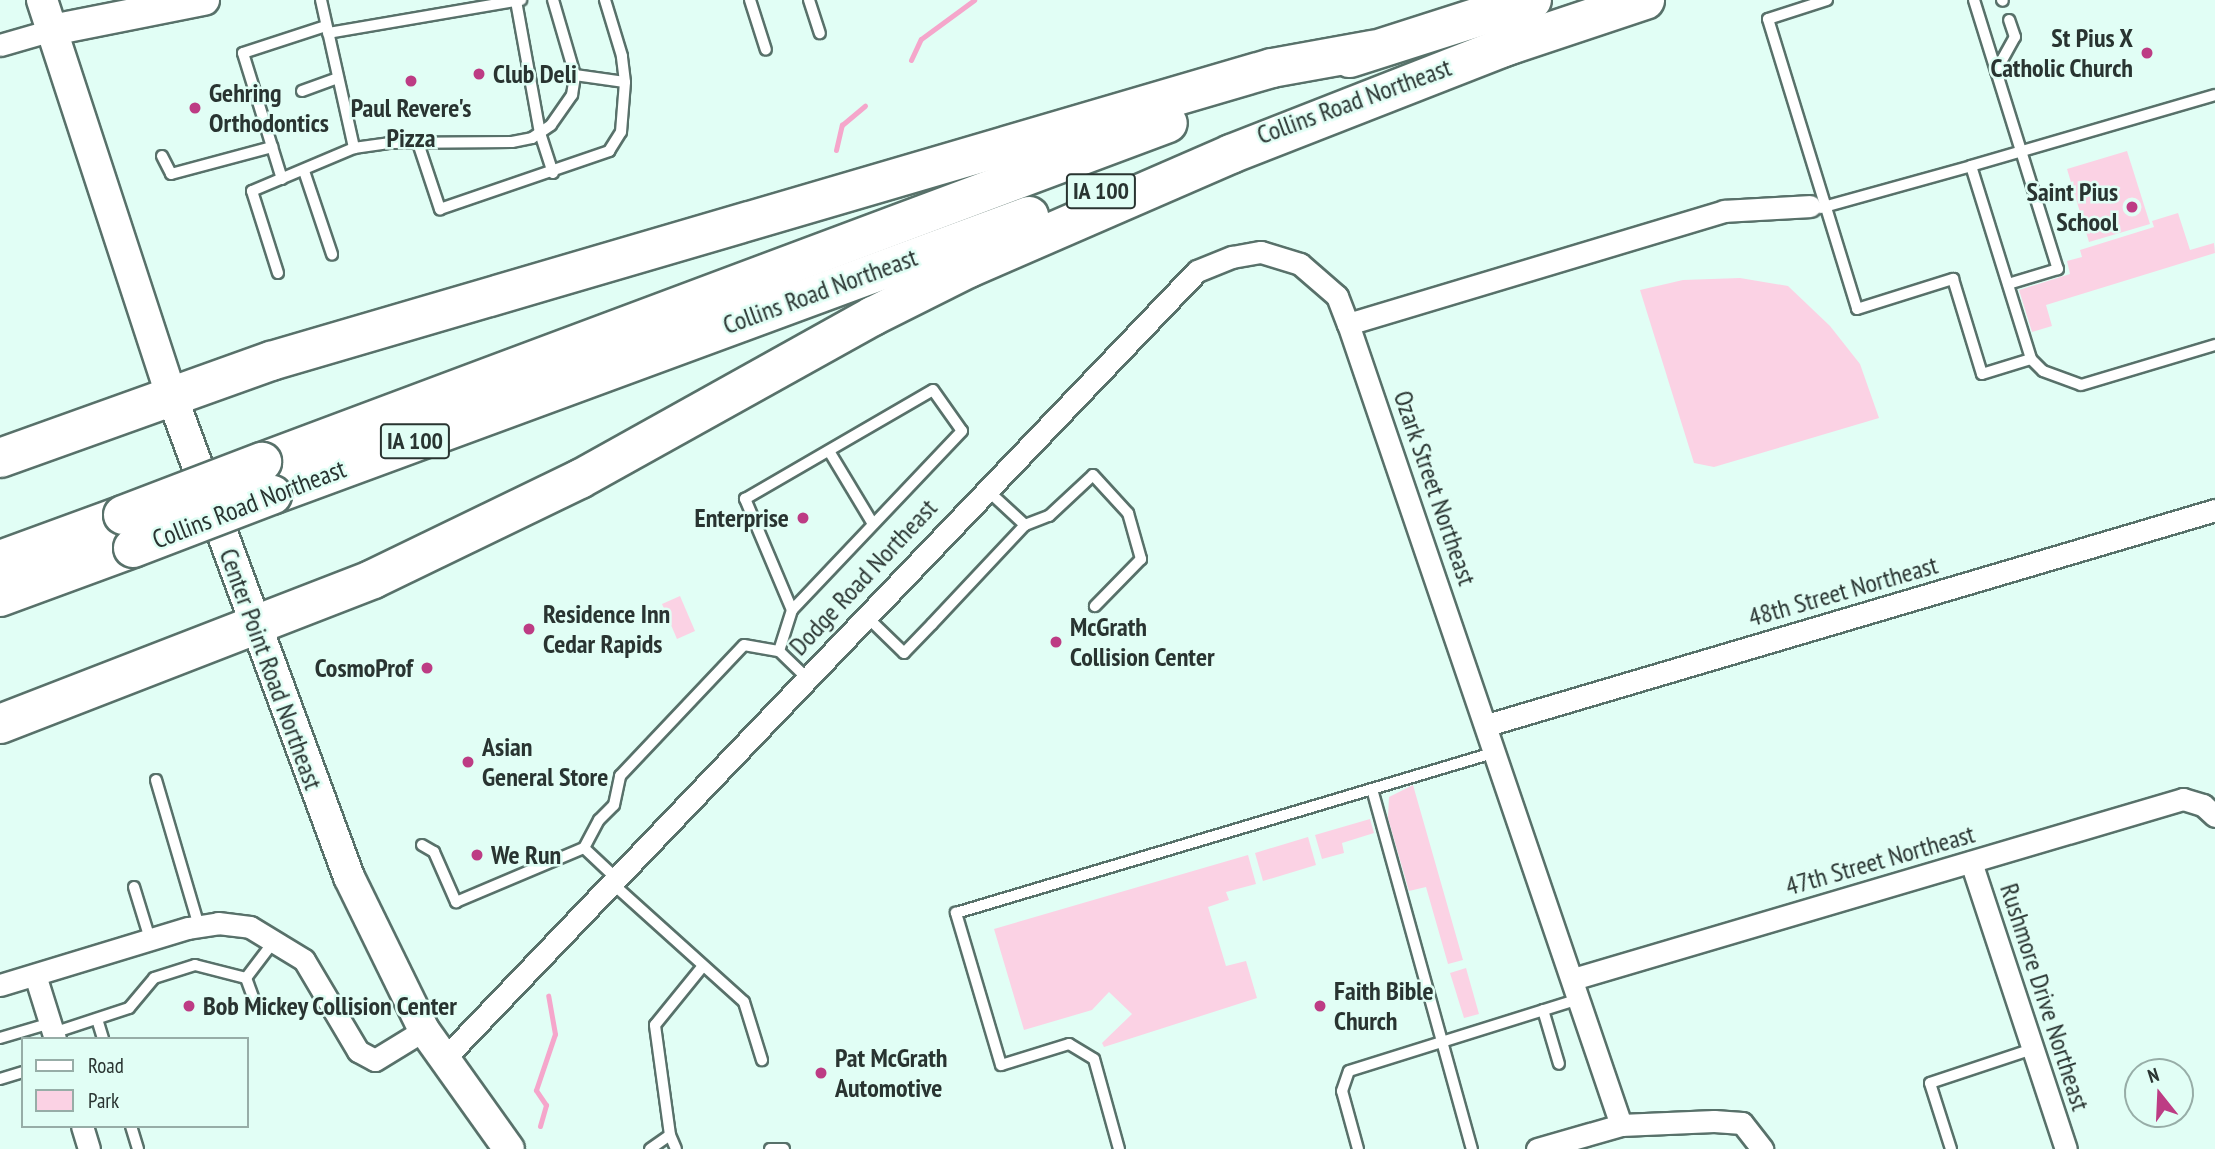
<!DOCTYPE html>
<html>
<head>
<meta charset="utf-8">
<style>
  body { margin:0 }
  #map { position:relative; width:2215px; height:1149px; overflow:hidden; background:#e1fef5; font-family:"PT Sans Narrow",sans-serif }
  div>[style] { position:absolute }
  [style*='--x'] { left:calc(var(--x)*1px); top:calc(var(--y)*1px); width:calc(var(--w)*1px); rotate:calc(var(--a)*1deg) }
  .green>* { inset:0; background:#fbd2e4 }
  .stream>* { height:5px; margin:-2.5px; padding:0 2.5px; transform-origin:2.5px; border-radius:2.5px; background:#f5a6cb }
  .roads { filter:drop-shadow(2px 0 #58716a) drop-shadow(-2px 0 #58716a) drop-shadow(0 2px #58716a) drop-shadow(0 -2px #58716a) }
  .lane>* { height:10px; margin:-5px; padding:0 5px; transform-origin:5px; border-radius:5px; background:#fff }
  .street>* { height:21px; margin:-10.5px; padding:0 10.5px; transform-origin:10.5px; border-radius:10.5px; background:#fff }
  .secondary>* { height:30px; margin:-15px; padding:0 15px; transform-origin:15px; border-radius:15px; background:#fff }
  .highway>* { height:38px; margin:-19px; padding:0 19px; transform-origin:19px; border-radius:19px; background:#fff }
  .bridges { filter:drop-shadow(2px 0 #58716a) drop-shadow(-2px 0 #58716a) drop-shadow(0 2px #58716a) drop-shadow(0 -2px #58716a) }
  .highway-bridge>* { height:38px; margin:-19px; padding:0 19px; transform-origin:19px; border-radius:19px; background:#fff }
  .dots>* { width:19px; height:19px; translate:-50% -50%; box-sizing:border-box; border:4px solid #e1fef5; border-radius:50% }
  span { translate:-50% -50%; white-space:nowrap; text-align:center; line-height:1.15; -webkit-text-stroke:5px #e1fef5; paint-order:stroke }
  .shield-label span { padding:2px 5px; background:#e1fef5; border:2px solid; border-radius:5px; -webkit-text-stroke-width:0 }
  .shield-label { font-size:24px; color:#293431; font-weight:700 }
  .poi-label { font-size:26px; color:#293431; font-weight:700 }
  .right { translate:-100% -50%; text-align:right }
  .left { translate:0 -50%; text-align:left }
  .street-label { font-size:26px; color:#293431 }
  .legend { position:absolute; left:21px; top:1037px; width:228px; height:91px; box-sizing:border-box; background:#e1fef5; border:2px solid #97ada7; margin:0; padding:9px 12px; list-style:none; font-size:21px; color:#293431 }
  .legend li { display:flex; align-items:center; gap:14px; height:35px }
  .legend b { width:35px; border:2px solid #97ada7 }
  .north { position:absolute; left:2124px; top:1058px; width:70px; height:70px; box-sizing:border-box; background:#e1fef5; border:2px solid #97ada7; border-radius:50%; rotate:342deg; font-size:19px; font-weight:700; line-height:28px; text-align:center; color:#293431 }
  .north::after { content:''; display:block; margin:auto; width:24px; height:32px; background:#bd3c84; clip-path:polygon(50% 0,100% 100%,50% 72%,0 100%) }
</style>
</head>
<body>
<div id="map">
  <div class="green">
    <i style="clip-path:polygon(2127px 151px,2150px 224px,2089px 242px,2067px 169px)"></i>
    <i style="clip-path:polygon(2178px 213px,2190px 250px,2214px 243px,2215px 253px,2046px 305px,2052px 326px,2032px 332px,2019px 290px,2070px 274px,2067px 261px,2082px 257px,2080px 250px,2154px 227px,2152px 221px)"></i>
    <i style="clip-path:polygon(1740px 278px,1788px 286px,1830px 326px,1860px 364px,1879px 418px,1714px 467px,1694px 463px,1640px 290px,1683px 280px)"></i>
    <i style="clip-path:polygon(680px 596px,695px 631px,677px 639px,662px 604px)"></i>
    <i style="clip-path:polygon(1413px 785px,1463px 960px,1448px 964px,1426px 887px,1409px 891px,1388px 818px,1389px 797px)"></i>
    <i style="clip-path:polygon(1370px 819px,1374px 833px,1342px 843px,1344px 853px,1322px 859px,1315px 835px)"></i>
    <i style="clip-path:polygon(1308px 837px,1316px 865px,1263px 881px,1255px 853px)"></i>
    <i style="clip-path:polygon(1248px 855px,1256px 884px,1226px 892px,1229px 900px,1208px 907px,1226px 966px,1246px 961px,1257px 998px,1104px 1047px,1102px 1043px,1132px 1014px,1109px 992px,1092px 1010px,1024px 1030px,994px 929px)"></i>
    <i style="clip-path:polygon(1466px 968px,1479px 1014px,1464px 1018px,1450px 973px)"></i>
  </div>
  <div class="stream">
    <i style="--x:911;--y:60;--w:23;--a:-65"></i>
    <i style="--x:921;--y:39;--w:66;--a:-36.3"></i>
    <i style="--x:836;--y:150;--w:26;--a:-77"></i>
    <i style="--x:842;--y:125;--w:30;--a:-40"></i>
    <i style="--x:540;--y:1126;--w:22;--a:-74"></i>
    <i style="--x:546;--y:1105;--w:18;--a:-124"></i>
    <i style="--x:536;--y:1090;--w:59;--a:-71.3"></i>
    <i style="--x:555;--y:1034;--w:39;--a:-100"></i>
  </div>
  <div class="roads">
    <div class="lane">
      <i style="--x:321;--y:0;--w:152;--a:77.4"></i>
      <i style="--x:750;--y:0;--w:52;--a:72.3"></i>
      <i style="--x:809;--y:0;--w:35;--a:72"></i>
      <i style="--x:1827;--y:0;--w:62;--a:162.1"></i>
      <i style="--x:1768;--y:19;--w:303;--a:72.9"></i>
      <i style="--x:1857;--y:309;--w:101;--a:-17.4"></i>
      <i style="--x:1953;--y:279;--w:99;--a:73"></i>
      <i style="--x:1982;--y:374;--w:51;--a:-17"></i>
      <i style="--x:1974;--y:0;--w:282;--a:72.7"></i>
      <i style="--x:2058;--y:269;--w:52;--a:163.3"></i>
      <i style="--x:2002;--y:0;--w:1;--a:45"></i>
      <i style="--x:516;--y:1;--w:134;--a:79.7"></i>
      <i style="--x:540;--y:133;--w:42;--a:72"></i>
      <i style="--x:328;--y:33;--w:196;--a:-9.7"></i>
      <i style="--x:1996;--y:71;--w:39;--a:-61"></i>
      <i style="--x:2015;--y:37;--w:18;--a:-109"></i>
      <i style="--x:575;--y:75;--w:50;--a:8"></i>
      <i style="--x:302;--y:91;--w:37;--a:-20"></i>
      <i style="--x:2215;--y:95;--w:254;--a:163.8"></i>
      <i style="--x:1971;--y:166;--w:202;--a:72.7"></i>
      <i style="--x:2031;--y:359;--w:17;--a:45"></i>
      <i style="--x:2043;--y:371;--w:40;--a:20.2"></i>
      <i style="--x:2081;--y:385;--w:140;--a:-16.6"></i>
      <i style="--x:418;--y:143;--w:70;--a:71.6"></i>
      <i style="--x:440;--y:209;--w:179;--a:-18.9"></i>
      <i style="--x:609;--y:151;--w:22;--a:-58"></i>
      <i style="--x:621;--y:132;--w:50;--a:-85.4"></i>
      <i style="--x:625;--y:82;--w:26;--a:-97"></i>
      <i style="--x:622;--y:56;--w:59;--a:-106.9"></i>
      <i style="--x:162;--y:156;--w:20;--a:63"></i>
      <i style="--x:171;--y:174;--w:105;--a:-15"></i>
      <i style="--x:304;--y:171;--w:88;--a:71.4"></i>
      <i style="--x:282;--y:179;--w:132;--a:-107.2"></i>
      <i style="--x:243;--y:53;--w:87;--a:-18"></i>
      <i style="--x:1820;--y:208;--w:157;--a:-15.5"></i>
      <i style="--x:278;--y:273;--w:86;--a:-107.6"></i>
      <i style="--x:252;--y:191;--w:111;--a:-22.9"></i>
      <i style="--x:354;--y:148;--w:35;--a:-8"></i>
      <i style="--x:389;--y:143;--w:123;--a:-0.5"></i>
      <i style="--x:512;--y:142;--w:20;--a:-11"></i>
      <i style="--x:532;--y:138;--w:23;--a:-34"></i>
      <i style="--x:551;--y:125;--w:37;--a:-55"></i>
      <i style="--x:572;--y:95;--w:20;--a:-81"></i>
      <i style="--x:575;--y:75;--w:78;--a:-106.3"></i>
      <i style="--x:829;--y:451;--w:85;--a:58.9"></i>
      <i style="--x:1025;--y:525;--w:26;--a:-21"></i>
      <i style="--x:1049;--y:516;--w:60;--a:-43"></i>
      <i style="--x:1093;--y:475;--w:52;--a:47.4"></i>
      <i style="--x:1128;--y:513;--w:48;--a:74.2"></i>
      <i style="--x:1141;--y:559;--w:66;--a:134.4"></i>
      <i style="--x:866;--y:616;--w:53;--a:44.2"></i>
      <i style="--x:904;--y:653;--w:40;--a:-46"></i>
      <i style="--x:932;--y:624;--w:136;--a:-46.8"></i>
      <i style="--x:1025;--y:525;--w:54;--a:-137.2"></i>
      <i style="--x:779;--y:651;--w:43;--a:-72.4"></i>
      <i style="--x:792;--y:610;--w:121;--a:-112.9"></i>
      <i style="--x:745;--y:499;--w:217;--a:-30.1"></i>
      <i style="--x:933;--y:390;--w:50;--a:54.7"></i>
      <i style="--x:962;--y:431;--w:247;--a:133.5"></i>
      <i style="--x:156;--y:780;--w:152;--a:73.6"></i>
      <i style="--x:1372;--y:789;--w:374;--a:74.5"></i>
      <i style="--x:422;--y:845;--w:14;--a:30"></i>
      <i style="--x:434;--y:852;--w:55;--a:66.3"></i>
      <i style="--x:456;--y:902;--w:139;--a:-22.9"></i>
      <i style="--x:617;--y:879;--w:45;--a:-136.8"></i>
      <i style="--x:584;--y:848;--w:32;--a:-62"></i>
      <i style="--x:599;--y:820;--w:21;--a:-45"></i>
      <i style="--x:614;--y:805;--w:30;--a:-78"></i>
      <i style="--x:620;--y:776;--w:180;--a:-46.6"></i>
      <i style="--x:744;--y:645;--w:36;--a:10"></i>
      <i style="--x:779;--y:651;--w:39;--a:44"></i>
      <i style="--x:613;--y:884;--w:176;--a:42"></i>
      <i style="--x:744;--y:1002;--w:61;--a:72.8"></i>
      <i style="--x:134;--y:887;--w:54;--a:72.9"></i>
      <i style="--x:246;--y:978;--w:23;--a:70"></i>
      <i style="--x:1543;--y:1010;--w:56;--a:73.5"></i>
      <i style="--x:97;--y:1019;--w:21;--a:73"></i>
      <i style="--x:53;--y:1033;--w:80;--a:-18.2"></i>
      <i style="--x:129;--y:1008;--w:39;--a:-50"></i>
      <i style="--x:154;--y:978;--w:43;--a:-17.6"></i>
      <i style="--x:195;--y:965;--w:53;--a:14.3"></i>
      <i style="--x:246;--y:978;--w:48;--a:-52.7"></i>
      <i style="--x:0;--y:1038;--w:53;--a:-16.4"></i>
      <i style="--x:0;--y:1079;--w:24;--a:-17"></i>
      <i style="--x:131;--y:1126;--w:24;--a:73"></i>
      <i style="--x:670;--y:1135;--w:15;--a:67"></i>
      <i style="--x:650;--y:1149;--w:24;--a:-35"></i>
      <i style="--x:670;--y:1135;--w:111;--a:-97.8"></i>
      <i style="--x:655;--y:1025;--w:76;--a:-50.9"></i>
      <i style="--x:770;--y:1149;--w:14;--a:0"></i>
      <i style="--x:1119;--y:1149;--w:93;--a:-105.5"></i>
      <i style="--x:1094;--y:1059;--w:29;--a:-149"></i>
      <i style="--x:1069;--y:1044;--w:71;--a:162.8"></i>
      <i style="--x:1001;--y:1065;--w:159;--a:-106.5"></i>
      <i style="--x:956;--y:913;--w:563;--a:-16.6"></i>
      <i style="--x:1358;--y:1149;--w:60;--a:-105.4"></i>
      <i style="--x:1342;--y:1091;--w:21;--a:-71"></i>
      <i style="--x:1349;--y:1071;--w:241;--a:-17.4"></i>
      <i style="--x:1951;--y:1149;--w:69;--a:-107.7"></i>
      <i style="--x:1930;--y:1083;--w:108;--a:-18.4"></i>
    </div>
    <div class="street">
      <i style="--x:0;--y:45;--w:54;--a:-16.1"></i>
      <i style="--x:1487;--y:725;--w:759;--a:-16.45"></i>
      <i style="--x:1971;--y:862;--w:302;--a:71.7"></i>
      <i style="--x:35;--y:975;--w:67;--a:72.6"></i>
      <i style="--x:1573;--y:979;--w:636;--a:-16.44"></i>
      <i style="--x:2183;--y:799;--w:21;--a:17"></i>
      <i style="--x:2203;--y:805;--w:16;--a:43"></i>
      <i style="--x:0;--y:985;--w:196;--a:-16.9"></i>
      <i style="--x:188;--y:928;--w:30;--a:-9"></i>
      <i style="--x:218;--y:923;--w:32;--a:7"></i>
      <i style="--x:250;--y:927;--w:63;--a:31.4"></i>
      <i style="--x:304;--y:960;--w:106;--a:59.3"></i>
      <i style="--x:358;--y:1051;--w:19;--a:28"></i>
      <i style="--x:375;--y:1060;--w:57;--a:-31.5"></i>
      <i style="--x:443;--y:1060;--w:1091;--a:-46.3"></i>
      <i style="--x:1197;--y:271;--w:38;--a:-22"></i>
      <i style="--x:1232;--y:257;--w:29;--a:-10"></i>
      <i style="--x:1261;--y:252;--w:41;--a:17.1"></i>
      <i style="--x:1300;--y:264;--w:49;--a:40.9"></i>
      <i style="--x:1337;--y:296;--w:30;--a:69"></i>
      <i style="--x:1621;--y:1125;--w:846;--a:-108.82"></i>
      <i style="--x:1348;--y:324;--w:393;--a:-16.7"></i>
      <i style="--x:1724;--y:211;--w:86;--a:-3.3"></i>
      <i style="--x:82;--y:1126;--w:24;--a:73"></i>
      <i style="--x:1537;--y:1149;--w:87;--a:-15.9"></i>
      <i style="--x:1621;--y:1125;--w:93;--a:-2.5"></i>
      <i style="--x:1714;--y:1121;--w:28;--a:4"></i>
      <i style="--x:1742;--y:1123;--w:33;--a:52"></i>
    </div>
    <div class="secondary">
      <i style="--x:42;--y:0;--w:418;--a:71.9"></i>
      <i style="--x:172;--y:397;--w:512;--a:69.76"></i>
      <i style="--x:349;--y:877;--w:170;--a:63.9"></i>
      <i style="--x:424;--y:1030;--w:146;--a:54.5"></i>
      <i style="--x:52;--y:30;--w:155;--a:-11.2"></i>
    </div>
    <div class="highway">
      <i style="--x:1498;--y:49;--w:155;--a:-18.4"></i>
      <i style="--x:1350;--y:58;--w:191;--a:-17.7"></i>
      <i style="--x:0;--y:458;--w:288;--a:-19.7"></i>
      <i style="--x:271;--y:361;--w:1043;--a:-16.32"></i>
      <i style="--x:1272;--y:68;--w:102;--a:-10.2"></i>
      <i style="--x:262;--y:462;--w:967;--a:-20.51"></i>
      <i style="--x:272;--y:495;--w:807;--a:-20.23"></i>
      <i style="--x:0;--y:560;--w:131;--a:-20.1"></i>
      <i style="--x:0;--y:597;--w:142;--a:-20.2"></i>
      <i style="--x:0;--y:724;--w:400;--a:-21.2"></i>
      <i style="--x:373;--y:579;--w:230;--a:-25.8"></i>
      <i style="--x:580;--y:479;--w:335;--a:-29.1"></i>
      <i style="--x:873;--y:316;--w:107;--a:-26.6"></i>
      <i style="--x:969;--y:268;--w:286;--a:-23.5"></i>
      <i style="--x:1231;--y:154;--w:310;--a:-21.4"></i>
    </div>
  </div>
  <div class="bridges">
    <div class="highway-bridge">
      <i style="--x:123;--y:515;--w:149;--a:-20.9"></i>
      <i style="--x:133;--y:548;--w:149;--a:-20.9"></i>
    </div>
  </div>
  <div class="dots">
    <i style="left:2147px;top:53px;background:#bd3c84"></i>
    <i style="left:479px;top:74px;background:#bd3c84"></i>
    <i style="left:411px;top:81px;background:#bd3c84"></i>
    <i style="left:195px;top:108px;background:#bd3c84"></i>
    <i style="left:2132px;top:207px;background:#bd3c84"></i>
    <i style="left:803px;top:518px;background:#bd3c84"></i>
    <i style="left:529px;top:629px;background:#bd3c84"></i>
    <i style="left:1056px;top:642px;background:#bd3c84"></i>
    <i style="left:427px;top:668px;background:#bd3c84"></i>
    <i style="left:468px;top:762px;background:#bd3c84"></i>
    <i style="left:477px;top:855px;background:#bd3c84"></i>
    <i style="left:189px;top:1006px;background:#bd3c84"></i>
    <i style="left:1320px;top:1006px;background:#bd3c84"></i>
    <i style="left:821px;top:1073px;background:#bd3c84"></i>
  </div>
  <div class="shield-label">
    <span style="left:1101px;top:191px">IA 100</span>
    <span style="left:415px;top:441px">IA 100</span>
  </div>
  <div class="poi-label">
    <span class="right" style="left:2133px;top:53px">St Pius X<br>Catholic Church</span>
    <span class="left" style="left:493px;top:74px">Club Deli</span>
    <span class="left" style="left:209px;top:108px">Gehring<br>Orthodontics</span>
    <span style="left:411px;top:123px">Paul Revere's<br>Pizza</span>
    <span class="right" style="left:2118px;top:207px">Saint Pius<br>School</span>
    <span class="right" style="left:789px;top:518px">Enterprise</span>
    <span class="left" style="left:543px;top:629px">Residence Inn<br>Cedar Rapids</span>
    <span class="left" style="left:1070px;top:642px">McGrath<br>Collision Center</span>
    <span class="right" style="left:413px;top:668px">CosmoProf</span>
    <span class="left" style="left:482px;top:762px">Asian<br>General Store</span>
    <span class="left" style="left:491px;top:855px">We Run</span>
    <span class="left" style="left:1334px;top:1006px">Faith Bible<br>Church</span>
    <span class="left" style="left:203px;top:1006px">Bob Mickey Collision Center</span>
    <span class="left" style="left:835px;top:1073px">Pat McGrath<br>Automotive</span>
  </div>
  <div class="street-label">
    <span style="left:1354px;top:101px;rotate:-20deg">Collins Road Northeast</span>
    <span style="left:820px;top:291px;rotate:-20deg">Collins Road Northeast</span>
    <span style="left:1435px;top:488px;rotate:71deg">Ozark Street Northeast</span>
    <span style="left:249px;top:504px;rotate:-21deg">Collins Road Northeast</span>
    <span style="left:863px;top:577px;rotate:-47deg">Dodge Road Northeast</span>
    <span style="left:1843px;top:591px;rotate:-16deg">48th Street Northeast</span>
    <span style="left:271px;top:669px;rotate:70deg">Center Point Road Northeast</span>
    <span style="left:1880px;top:860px;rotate:-16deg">47th Street Northeast</span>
    <span style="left:2045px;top:997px;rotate:72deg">Rushmore Drive Northeast</span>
  </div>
  <ul class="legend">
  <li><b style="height:9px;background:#fff"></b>Road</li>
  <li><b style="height:19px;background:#fbd2e4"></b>Park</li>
  </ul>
  <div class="north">N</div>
</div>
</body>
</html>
